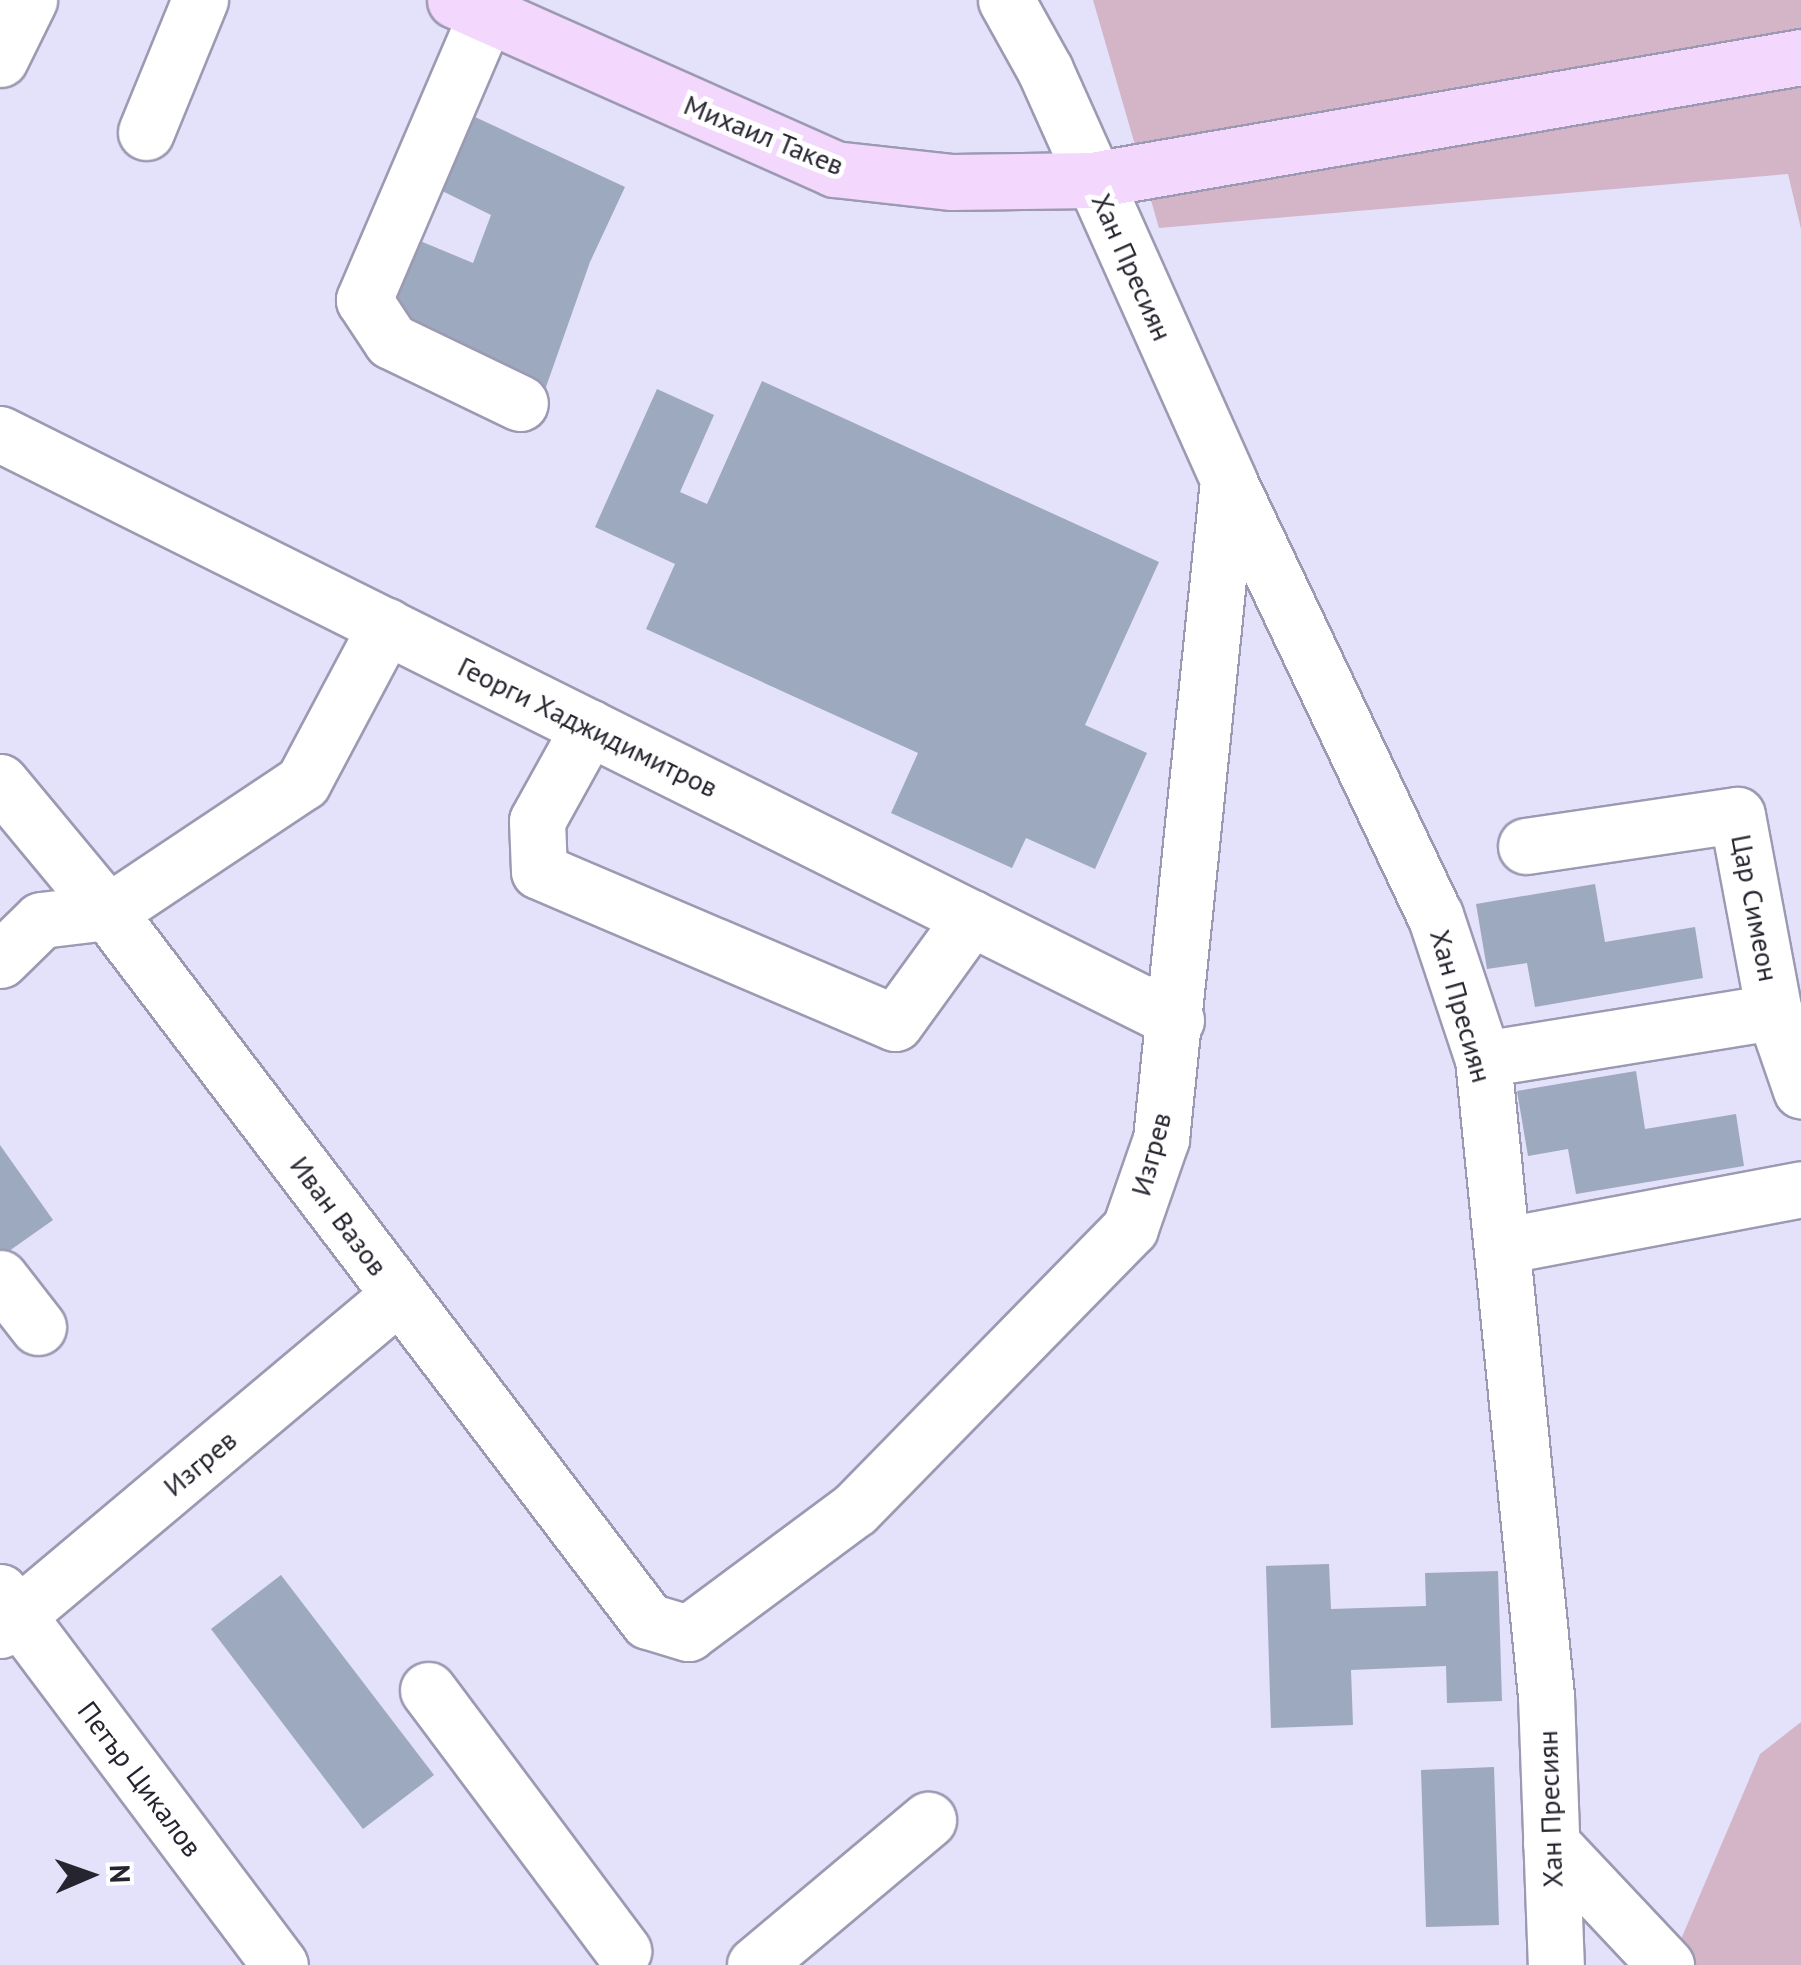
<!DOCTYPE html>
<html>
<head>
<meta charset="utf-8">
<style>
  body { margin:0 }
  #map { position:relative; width:1801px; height:1965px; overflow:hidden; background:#e4e1fb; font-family:"PT Sans",sans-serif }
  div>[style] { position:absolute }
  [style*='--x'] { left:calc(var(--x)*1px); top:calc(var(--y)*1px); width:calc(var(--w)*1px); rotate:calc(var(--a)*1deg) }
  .green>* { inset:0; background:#d4b5c7 }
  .building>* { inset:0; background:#9da9bf }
  .roads { filter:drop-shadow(2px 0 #9c9ab2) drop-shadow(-2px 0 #9c9ab2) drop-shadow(0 2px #9c9ab2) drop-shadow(0 -2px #9c9ab2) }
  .minor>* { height:55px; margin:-27.5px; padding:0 27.5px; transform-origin:27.5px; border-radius:27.5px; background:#fff }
  .major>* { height:55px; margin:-27.5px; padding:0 27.5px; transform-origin:27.5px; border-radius:27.5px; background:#f3d7fd }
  span { translate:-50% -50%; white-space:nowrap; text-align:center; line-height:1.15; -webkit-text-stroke:10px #fff; paint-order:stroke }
  .street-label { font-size:28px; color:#26252f }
  .north { position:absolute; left:40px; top:1825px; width:100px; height:100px; -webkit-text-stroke:8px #fff; paint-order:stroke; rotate:88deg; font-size:28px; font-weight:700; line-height:40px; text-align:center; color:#26252f }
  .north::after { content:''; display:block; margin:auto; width:35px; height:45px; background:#26252f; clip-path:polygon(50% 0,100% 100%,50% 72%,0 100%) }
</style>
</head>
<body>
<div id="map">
  <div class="green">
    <i style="clip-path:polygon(1093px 0,1801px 0,1801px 229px,1788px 174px,1159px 228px)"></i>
    <i style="clip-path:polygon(1801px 1722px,1801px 1965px,1670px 1965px,1760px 1754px)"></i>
  </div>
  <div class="building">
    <i style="clip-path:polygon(460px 110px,625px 187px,590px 262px,540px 404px,417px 349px,394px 290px,413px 238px,473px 263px,491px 215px,426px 183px)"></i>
    <i style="clip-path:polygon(762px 381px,1159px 562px,1085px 725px,1147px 753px,1095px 869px,1026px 838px,1012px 868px,891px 813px,918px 753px,646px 629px,675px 564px,595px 527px,657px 389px,714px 415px,680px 492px,707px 504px)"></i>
    <i style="clip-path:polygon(1595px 884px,1605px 942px,1695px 927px,1703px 978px,1535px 1007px,1527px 963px,1487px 969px,1476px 904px)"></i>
    <i style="clip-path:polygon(1636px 1071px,1645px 1129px,1736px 1114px,1744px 1166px,1576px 1194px,1568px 1149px,1528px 1156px,1517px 1091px)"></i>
    <i style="clip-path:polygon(0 1145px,53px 1220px,2px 1256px,0 1252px)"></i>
    <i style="clip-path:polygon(1329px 1564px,1331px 1609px,1426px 1606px,1425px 1573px,1498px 1571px,1502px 1701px,1447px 1703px,1446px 1666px,1351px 1670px,1353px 1725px,1271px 1728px,1266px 1566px)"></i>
    <i style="clip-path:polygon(281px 1575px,434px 1775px,363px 1829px,211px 1629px)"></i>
    <i style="clip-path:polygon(1494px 1767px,1499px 1925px,1426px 1927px,1421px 1770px)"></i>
  </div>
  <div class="roads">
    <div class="minor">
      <i style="--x:1006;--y:0;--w:80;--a:60.9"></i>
      <i style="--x:1045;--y:70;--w:449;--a:65.9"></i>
      <i style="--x:1228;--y:480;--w:482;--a:64.6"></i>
      <i style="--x:1435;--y:915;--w:152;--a:71.6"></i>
      <i style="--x:1483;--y:1059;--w:640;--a:84.35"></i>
      <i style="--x:1546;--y:1696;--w:269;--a:87.9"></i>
      <i style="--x:486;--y:15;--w:310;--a:113.2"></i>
      <i style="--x:364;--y:300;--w:49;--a:56.6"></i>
      <i style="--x:391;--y:341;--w:143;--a:25.7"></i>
      <i style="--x:0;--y:59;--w:66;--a:-63.8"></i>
      <i style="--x:146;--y:132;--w:143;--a:-67.8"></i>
      <i style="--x:0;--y:434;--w:1314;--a:26.49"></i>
      <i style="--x:589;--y:727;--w:107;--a:119"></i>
      <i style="--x:537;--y:821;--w:50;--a:87.7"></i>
      <i style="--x:539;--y:871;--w:387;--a:23.1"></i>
      <i style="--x:895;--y:1023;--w:130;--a:-54.1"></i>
      <i style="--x:0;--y:782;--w:169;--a:50.3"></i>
      <i style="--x:108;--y:912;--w:891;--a:52.71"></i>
      <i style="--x:648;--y:1621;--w:42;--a:16.7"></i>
      <i style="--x:688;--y:1633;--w:208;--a:-36.6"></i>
      <i style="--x:855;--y:1509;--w:393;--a:-45.6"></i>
      <i style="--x:1130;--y:1228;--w:94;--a:-70.8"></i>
      <i style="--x:1161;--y:1139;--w:662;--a:-84.19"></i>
      <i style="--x:1526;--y:846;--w:213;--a:-8.4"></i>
      <i style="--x:1737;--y:815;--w:200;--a:79.4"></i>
      <i style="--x:1774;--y:1012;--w:83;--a:70.9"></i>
      <i style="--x:0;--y:960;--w:57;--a:-44.3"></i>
      <i style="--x:41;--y:920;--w:67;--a:-6.8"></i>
      <i style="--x:108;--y:912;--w:234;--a:-33.7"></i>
      <i style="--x:303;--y:782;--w:177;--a:-62"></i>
      <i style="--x:1483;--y:1059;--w:295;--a:-9.2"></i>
      <i style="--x:1506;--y:1245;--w:300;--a:-10.7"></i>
      <i style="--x:0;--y:1278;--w:62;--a:52.2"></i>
      <i style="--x:0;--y:1592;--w:466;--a:53.1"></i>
      <i style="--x:0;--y:1630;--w:521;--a:-40.02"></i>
      <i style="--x:428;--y:1690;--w:326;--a:53.2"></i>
      <i style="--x:1551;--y:1843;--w:168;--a:46.7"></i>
      <i style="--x:755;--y:1965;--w:226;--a:-40"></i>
    </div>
    <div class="major">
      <i style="--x:455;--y:0;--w:415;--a:24"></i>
      <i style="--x:834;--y:169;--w:119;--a:6.3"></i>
      <i style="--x:952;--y:182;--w:140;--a:-0.8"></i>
      <i style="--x:1092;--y:180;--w:720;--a:-9.84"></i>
    </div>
  </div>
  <div class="street-label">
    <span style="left:764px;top:135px;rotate:22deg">Михаил Такев</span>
    <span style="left:1132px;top:267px;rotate:66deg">Хан Пресиян</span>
    <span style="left:588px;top:727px;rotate:26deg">Георги Хаджидимитров</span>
    <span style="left:1755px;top:908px;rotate:79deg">Цар Симеон</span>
    <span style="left:1461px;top:1006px;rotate:74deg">Хан Пресиян</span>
    <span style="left:1151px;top:1154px;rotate:-75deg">Изгрев</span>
    <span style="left:339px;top:1216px;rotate:53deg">Иван Вазов</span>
    <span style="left:200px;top:1463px;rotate:-40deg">Изгрев</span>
    <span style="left:140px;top:1779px;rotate:53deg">Петър Цикалов</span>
    <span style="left:1550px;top:1809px;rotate:-92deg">Хан Пресиян</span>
  </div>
  <div class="north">N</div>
</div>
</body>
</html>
